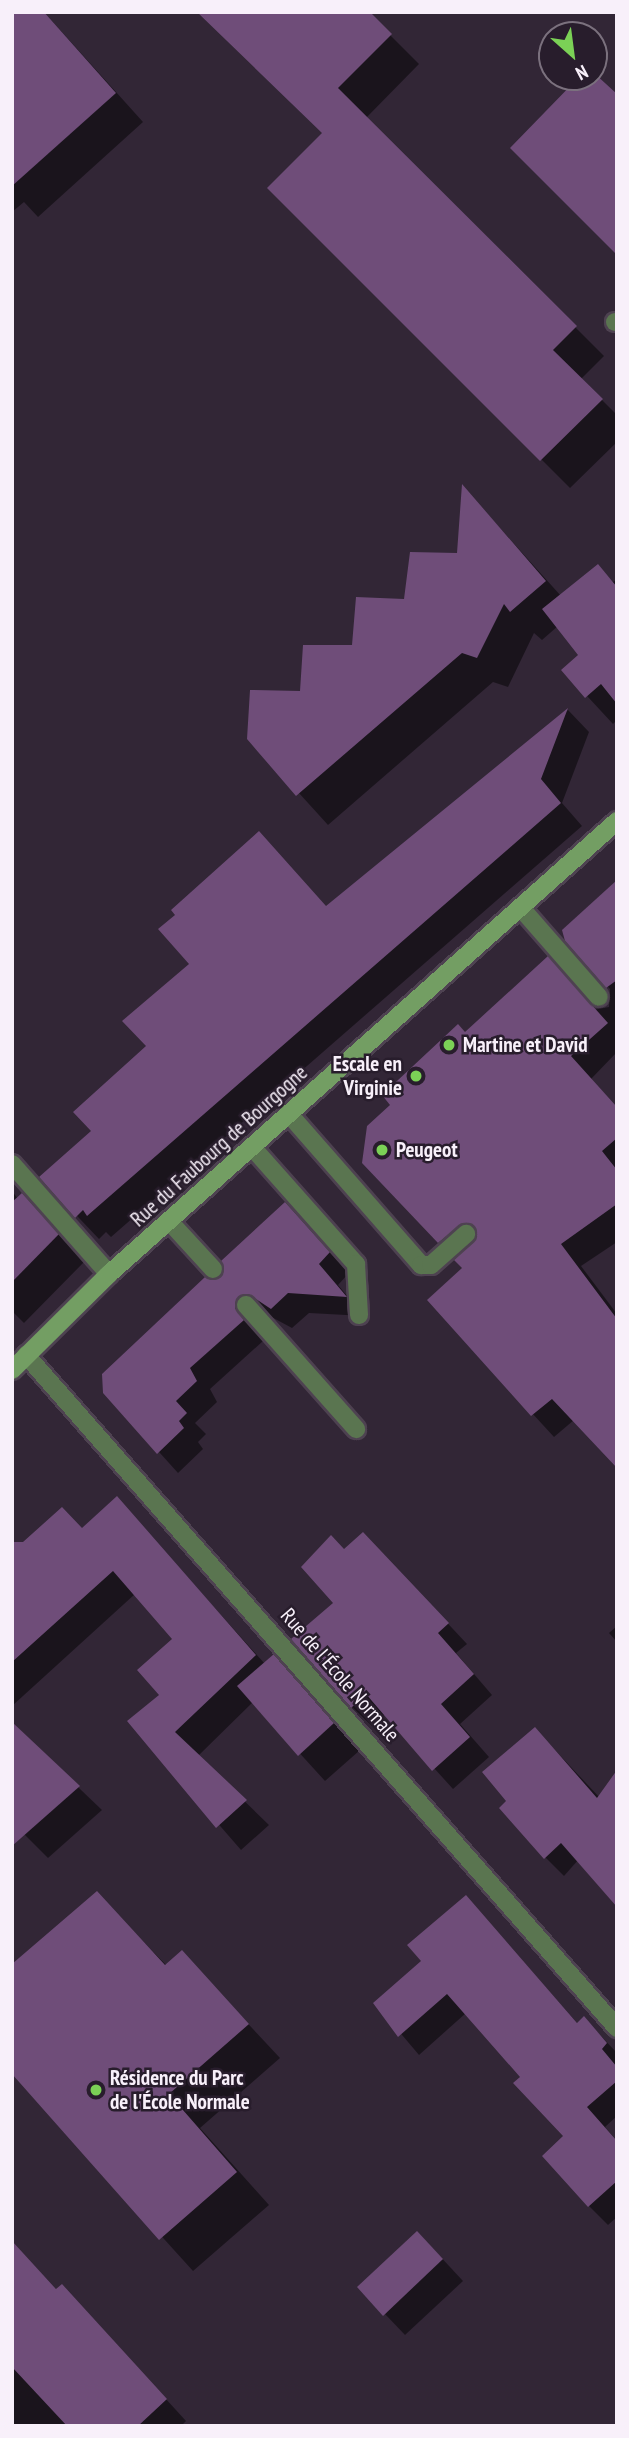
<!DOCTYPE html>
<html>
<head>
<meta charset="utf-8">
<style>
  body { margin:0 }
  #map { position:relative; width:629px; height:2438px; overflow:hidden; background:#322636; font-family:"PT Sans Narrow",sans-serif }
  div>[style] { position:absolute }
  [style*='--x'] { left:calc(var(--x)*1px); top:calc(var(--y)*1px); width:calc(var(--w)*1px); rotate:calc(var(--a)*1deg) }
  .shadow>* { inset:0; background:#0007 }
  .building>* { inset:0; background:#6f4d79 }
  .roads { filter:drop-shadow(2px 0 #4e4251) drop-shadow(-2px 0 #4e4251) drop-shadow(0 2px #4e4251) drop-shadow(0 -2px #4e4251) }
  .service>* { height:18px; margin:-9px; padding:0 9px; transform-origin:9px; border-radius:9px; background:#5a7550 }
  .pedestrian>* { height:18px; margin:-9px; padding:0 9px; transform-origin:9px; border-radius:9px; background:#5a7550 }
  .minor>* { height:18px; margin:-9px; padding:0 9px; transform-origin:9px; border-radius:9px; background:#5a7550 }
  .secondary>* { height:18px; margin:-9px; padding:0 9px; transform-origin:9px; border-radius:9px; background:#739e63 }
  .dots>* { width:19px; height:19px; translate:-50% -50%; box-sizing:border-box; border:4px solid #281d2c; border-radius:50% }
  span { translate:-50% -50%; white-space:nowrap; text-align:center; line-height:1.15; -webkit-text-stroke:5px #281d2c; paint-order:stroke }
  .poi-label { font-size:21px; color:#f8f0fa; font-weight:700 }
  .left { translate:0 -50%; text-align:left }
  .right { translate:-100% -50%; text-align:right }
  .street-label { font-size:21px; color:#f8f0fa }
  .frame { position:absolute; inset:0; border:14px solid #f8f0fa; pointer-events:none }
  .north { position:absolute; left:538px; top:21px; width:70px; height:70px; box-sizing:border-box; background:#281d2c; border:2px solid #7b717e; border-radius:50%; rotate:152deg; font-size:19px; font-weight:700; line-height:28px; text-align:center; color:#f8f0fa }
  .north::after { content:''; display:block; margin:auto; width:24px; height:32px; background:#7bd156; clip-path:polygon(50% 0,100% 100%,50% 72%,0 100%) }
</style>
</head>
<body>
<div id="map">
  <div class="shadow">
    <i style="clip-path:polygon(12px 12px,44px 12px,143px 122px,38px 217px,24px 202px,12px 212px)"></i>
    <i style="clip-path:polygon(199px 12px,367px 12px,419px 64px,366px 118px,604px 356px,581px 379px,617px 415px,617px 442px,570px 488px,270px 188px,324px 134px)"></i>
    <i style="clip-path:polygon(464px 488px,561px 596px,598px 566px,613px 582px,617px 579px,617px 720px,613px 724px,563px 670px,580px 655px,558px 626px,542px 640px,534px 633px,508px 687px,493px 682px,328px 825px,249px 738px,458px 555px)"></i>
    <i style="clip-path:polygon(568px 710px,589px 732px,562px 803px,582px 826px,111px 1237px,106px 1232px,99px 1239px,41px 1178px,93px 1131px,148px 1046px,192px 964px,327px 907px)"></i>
    <i style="clip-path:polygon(617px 883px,617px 1052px,591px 1079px,617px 1107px,617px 1242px,581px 1266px,617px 1314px,617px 1466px,574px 1420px,554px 1437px,429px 1301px,464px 1268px,364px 1163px,465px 1034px,609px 1007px,610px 989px,567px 940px)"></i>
    <i style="clip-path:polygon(12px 1191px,18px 1199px,22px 1195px,84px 1262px,24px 1323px,12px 1311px)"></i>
    <i style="clip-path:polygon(305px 1225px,349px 1273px,338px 1285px,364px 1316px,309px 1313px,292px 1328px,264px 1313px,254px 1328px,263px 1341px,210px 1389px,217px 1402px,195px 1423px,206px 1434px,198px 1442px,203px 1449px,178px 1473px,105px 1392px,223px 1279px)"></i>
    <i style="clip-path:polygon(116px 1498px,265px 1664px,274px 1657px,359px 1751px,325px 1781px,253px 1702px,198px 1756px,269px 1825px,241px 1850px,129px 1721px,161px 1695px,174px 1639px,135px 1594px,12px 1706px,12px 1555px,82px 1530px)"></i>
    <i style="clip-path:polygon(344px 1551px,382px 1553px,467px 1644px,456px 1653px,492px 1695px,460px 1724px,489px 1757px,453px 1789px,385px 1714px,372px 1726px,352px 1707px,335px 1603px)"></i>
    <i style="clip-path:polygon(617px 1626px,617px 1642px,609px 1633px)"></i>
    <i style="clip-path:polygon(12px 1724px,102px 1810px,48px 1858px,12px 1822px)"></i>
    <i style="clip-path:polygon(553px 1748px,617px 1816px,564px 1876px,545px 1857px)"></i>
    <i style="clip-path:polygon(97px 1894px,167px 1966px,182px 1953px,280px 2058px,200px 2128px,269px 2205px,193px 2271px,12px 2071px)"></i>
    <i style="clip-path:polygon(466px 1897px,578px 2024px,584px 2018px,617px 2053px,617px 2116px,605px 2127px,617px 2141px,617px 2217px,608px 2225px,589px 2206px,566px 2136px,522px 2077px,466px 2013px,419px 2055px,375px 2003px,423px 1961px)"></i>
    <i style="clip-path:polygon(12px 2242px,57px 2290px,82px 2307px,186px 2421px,181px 2426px,12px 2426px)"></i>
    <i style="clip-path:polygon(437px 2253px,463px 2281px,405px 2335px,385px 2314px)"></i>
  </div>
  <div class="building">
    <i style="clip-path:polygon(12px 12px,44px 12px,116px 93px,12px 186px)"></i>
    <i style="clip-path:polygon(197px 12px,370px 12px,392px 34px,338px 88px,577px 326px,553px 350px,603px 399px,540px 461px,267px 188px,322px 133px)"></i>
    <i style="clip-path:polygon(594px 73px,617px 94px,617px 255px,510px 148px,579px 77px,594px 77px)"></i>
    <i style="clip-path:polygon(462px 484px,546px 581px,510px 612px,504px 604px,477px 658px,462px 653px,296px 796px,247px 739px,250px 690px,300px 691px,303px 645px,352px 645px,356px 597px,404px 599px,410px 552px,457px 553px)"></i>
    <i style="clip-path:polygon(598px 564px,617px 587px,617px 704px,601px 684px,585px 698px,561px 670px,578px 655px,542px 609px)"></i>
    <i style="clip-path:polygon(568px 708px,541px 779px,561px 803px,87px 1216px,83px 1210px,75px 1218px,39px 1177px,91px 1131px,73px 1112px,146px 1046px,122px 1021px,189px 964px,158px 929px,175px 915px,171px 910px,259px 831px,326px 906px)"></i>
    <i style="clip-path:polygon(617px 880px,617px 980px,606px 988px,565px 941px,562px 930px)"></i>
    <i style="clip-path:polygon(548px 956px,608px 1023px,571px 1056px,617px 1107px,617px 1138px,602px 1151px,617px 1170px,617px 1204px,561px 1244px,617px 1319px,617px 1468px,552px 1399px,531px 1416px,427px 1300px,462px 1268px,454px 1260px,476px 1238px,475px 1227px,463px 1223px,438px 1243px,362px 1163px,367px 1126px,390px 1105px,382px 1095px,458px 1024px,465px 1032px)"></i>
    <i style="clip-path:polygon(22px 1193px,59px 1234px,12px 1282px,12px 1202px)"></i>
    <i style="clip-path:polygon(285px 1202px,330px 1252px,319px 1264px,347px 1297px,288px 1293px,271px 1309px,250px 1295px,239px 1296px,235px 1308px,244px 1320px,190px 1368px,197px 1381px,176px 1401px,187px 1413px,179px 1421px,184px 1428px,157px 1454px,103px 1393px,102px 1374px,205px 1277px,221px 1277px,221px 1261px)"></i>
    <i style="clip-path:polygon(117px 1496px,256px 1655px,175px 1732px,247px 1800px,216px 1828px,127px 1721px,159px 1695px,137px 1670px,172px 1639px,113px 1571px,12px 1662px,12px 1542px,23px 1542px,62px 1507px,82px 1528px)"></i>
    <i style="clip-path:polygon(363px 1532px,449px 1623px,438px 1633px,474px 1674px,441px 1704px,470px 1737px,432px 1771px,366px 1694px,351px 1708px,291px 1639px,333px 1603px,301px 1567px,331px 1535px,344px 1549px)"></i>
    <i style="clip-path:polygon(274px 1654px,334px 1723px,298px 1756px,237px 1686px)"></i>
    <i style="clip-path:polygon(12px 1722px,80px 1786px,12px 1846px)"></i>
    <i style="clip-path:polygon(535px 1727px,597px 1798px,617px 1770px,617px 1907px,561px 1843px,544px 1859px,499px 1808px,506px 1801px,482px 1772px)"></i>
    <i style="clip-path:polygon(97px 1891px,165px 1965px,182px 1950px,249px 2024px,169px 2094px,237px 2172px,159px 2240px,12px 2074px,12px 1964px)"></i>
    <i style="clip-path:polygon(466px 1895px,577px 2023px,584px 2016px,607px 2043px,602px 2049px,617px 2067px,617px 2081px,587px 2107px,617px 2141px,617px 2181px,588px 2207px,542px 2156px,563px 2136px,513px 2083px,520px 2077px,447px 1994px,398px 2037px,373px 2003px,421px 1961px,407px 1945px)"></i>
    <i style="clip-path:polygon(417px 2231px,443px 2259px,383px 2316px,357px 2287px)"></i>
    <i style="clip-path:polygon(12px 2241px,56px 2289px,62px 2284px,167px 2399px,138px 2426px,67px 2426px,12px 2367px)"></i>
  </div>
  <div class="roads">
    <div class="service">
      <i style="--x:615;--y:322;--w:2;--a:0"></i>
      <i style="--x:521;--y:908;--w:118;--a:48.8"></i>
      <i style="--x:289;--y:1114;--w:201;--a:48.8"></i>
      <i style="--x:421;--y:1265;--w:10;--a:0"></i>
      <i style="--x:431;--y:1265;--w:47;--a:-41.5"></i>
      <i style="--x:252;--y:1147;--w:157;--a:48.4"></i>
      <i style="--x:356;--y:1264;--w:51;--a:86.6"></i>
      <i style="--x:169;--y:1221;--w:65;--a:47.5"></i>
      <i style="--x:246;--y:1305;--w:166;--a:48.4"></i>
    </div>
    <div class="pedestrian">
      <i style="--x:12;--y:1164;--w:147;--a:48.6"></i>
    </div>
    <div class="minor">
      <i style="--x:26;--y:1355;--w:896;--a:48.71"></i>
    </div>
    <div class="secondary">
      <i style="--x:12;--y:1370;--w:136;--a:-44.7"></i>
      <i style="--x:109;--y:1274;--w:681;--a:-41.72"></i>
    </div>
  </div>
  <div class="dots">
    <i style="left:449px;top:1045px;background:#7bd156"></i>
    <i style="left:416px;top:1076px;background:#7bd156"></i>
    <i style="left:382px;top:1150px;background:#7bd156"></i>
    <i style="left:96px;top:2090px;background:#7bd156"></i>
  </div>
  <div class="poi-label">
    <span class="left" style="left:463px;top:1045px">Martine et David</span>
    <span class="right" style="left:402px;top:1076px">Escale en<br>Virginie</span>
    <span class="left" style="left:396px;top:1150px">Peugeot</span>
    <span class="left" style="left:110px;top:2090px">Résidence du Parc<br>de l'École Normale</span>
  </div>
  <div class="street-label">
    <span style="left:219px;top:1146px;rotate:-42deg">Rue du Faubourg de Bourgogne</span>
    <span style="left:340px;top:1675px;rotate:49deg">Rue de l'École Normale</span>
  </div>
  <div class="frame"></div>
  <div class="north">N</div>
</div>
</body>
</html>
